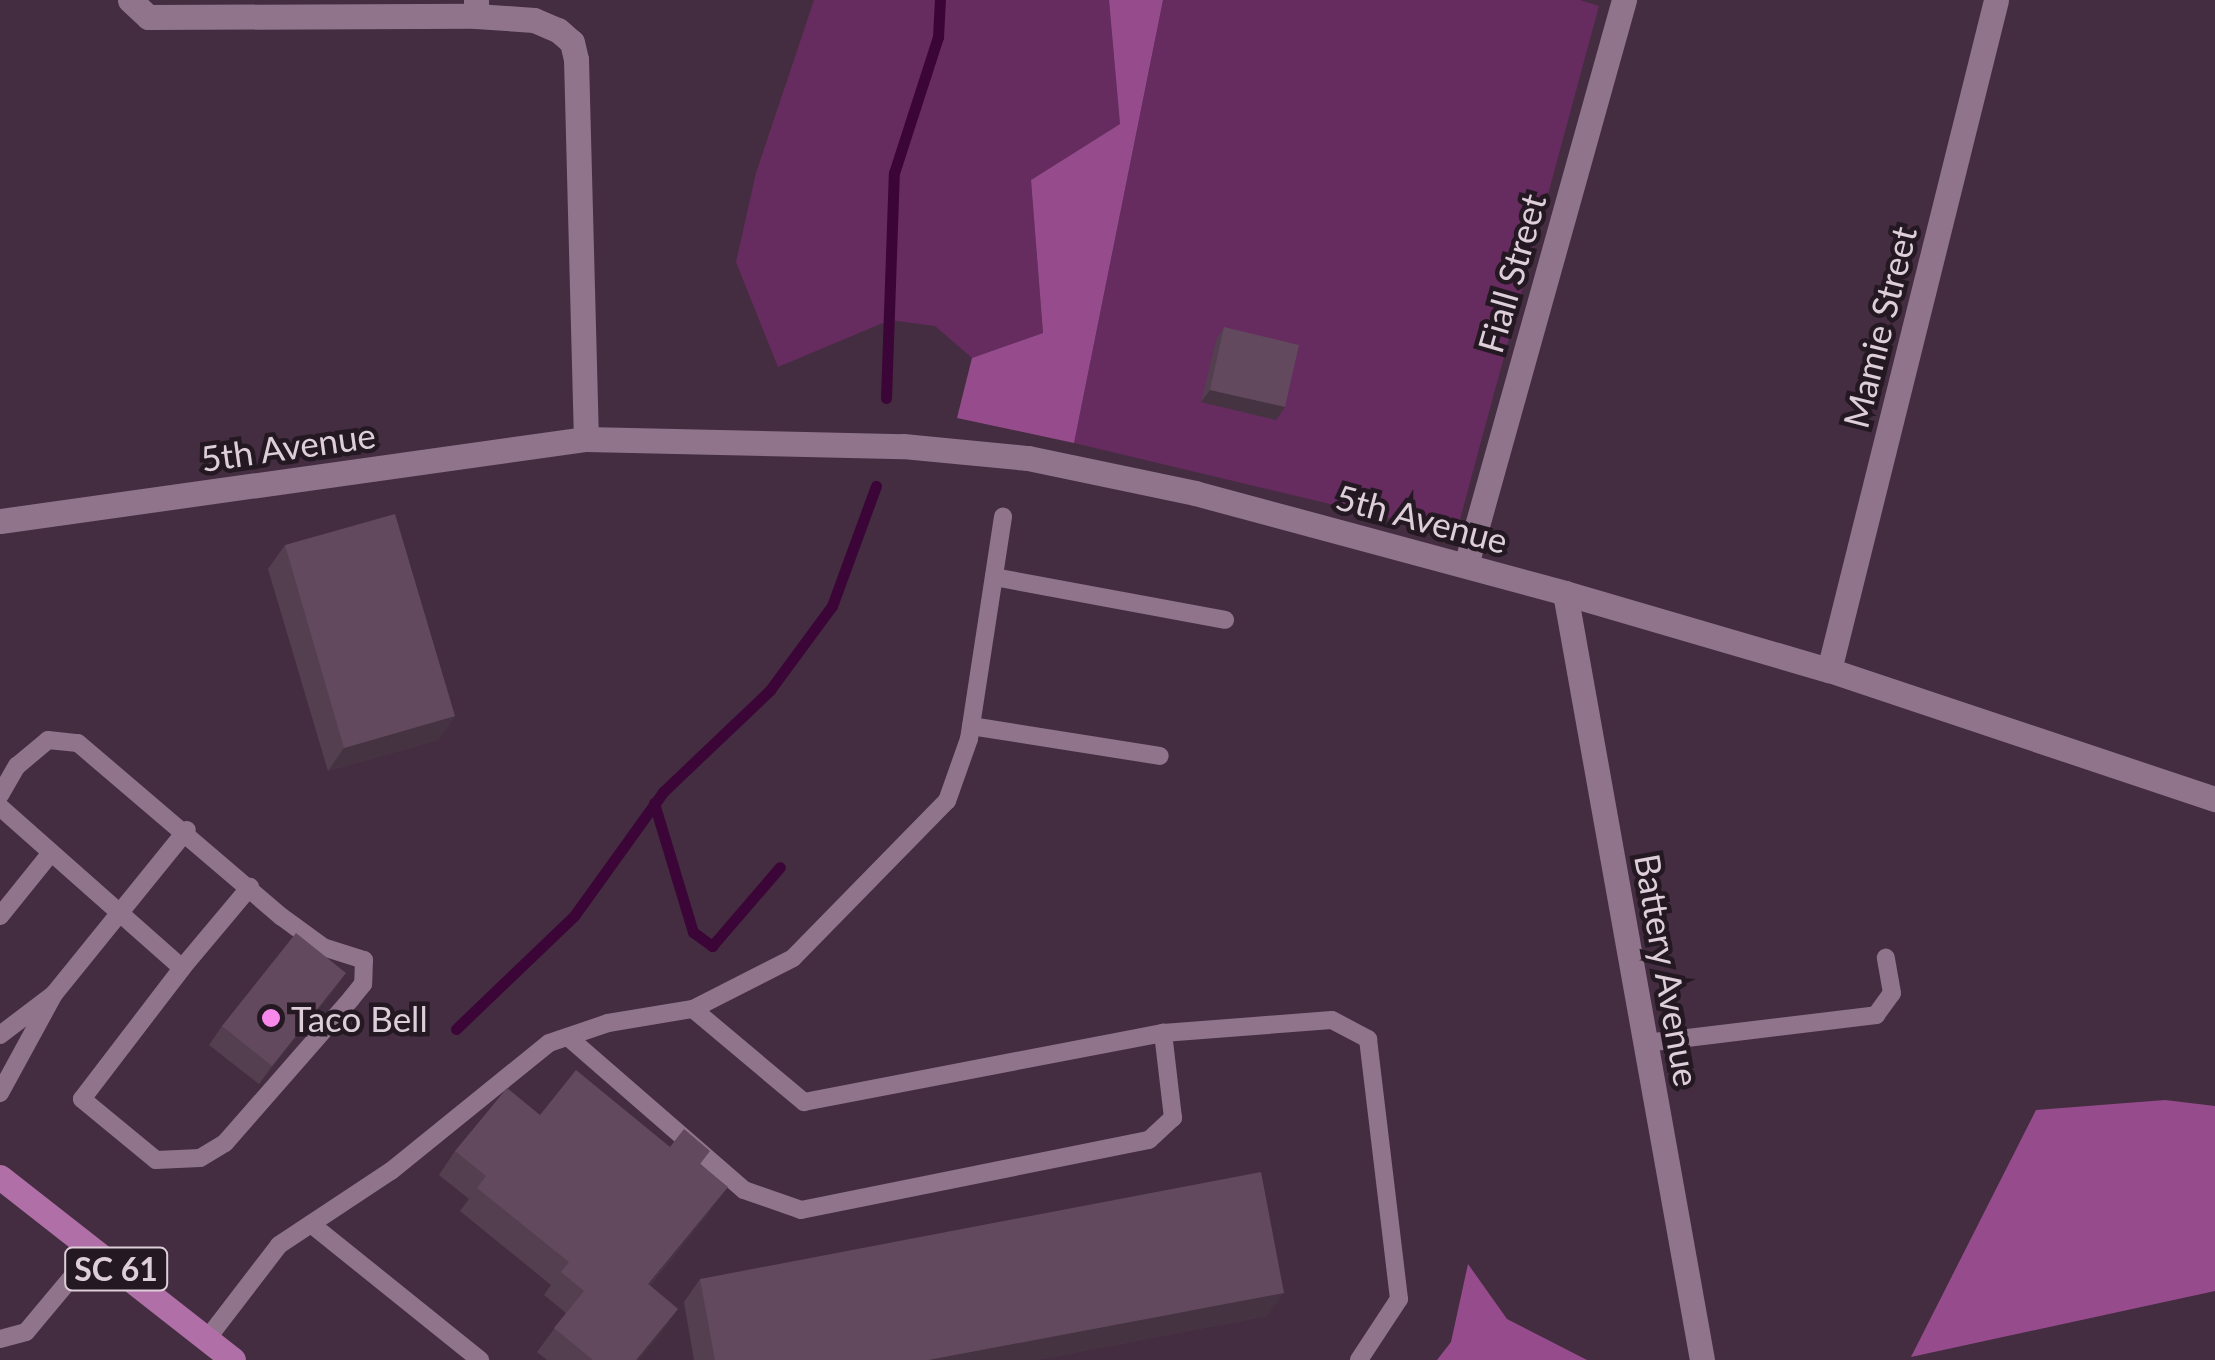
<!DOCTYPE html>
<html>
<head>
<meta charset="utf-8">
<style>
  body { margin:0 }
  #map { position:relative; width:2215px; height:1360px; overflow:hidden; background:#442d40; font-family:Lato,sans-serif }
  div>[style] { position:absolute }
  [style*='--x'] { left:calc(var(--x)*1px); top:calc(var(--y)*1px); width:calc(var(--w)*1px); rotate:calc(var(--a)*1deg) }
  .green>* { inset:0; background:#662b5f }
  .forest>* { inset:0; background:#964c8c }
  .stream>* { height:11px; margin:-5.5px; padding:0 5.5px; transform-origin:5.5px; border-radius:5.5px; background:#3c0537 }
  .lane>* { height:18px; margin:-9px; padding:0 9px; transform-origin:9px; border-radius:9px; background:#8f748b }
  .street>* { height:25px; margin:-12.5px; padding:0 12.5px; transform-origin:12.5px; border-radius:12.5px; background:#8f748b }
  .primary>* { height:25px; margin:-12.5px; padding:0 12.5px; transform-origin:12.5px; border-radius:12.5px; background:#b070a7 }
  .wall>* { inset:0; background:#543f50 }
  .shaded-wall>* { inset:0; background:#453341 }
  .building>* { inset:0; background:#62495d }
  .dots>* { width:28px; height:28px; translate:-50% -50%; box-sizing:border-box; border:5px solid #241922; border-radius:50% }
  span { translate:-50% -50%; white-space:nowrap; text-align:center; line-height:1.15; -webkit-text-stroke:9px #241922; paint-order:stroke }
  .shield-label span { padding:2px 8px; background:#241922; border:2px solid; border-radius:8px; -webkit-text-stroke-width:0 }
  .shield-label { font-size:32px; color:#ddceda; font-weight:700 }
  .street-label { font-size:35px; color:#ddceda }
  .poi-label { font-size:35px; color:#ddceda }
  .left { translate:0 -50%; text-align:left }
</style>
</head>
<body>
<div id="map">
  <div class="green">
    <i style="clip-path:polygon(814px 0,1109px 0,1120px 124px,1031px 180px,1043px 333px,972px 358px,935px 326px,890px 320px,778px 367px,736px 262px,756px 173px)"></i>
    <i style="clip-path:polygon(1163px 0,1580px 0,1599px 6px,1456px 534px,1074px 443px)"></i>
  </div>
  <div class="forest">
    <i style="clip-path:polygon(1109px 0,1163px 0,1074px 443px,957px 418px,972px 358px,1043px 333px,1031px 180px,1120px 124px)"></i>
    <i style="clip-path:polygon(2165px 1100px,2215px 1106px,2215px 1291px,1911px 1357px,2036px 1110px)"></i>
    <i style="clip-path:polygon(1468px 1264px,1507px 1319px,1587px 1360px,1437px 1360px,1451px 1342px)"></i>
  </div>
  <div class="stream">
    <i style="--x:886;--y:398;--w:225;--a:-88"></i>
    <i style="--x:894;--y:173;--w:143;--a:-72.1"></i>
    <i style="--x:938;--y:37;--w:37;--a:-87"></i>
    <i style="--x:654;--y:803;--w:135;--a:73.2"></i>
    <i style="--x:693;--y:932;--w:24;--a:36"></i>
    <i style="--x:712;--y:946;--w:104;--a:-49.3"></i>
    <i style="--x:456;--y:1029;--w:163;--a:-43.8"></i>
    <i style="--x:574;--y:916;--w:153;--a:-54.3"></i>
    <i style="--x:663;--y:792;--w:148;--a:-43.6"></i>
    <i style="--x:770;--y:690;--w:104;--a:-53.6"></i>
    <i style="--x:832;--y:606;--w:128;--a:-69.9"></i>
  </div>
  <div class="lane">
    <i style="--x:994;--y:577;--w:235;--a:10.5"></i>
    <i style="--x:971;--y:726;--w:191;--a:9"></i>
    <i style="--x:0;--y:795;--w:34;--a:-60"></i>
    <i style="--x:17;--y:766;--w:40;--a:-40"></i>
    <i style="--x:48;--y:740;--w:30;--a:6"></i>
    <i style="--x:78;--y:743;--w:268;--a:40.5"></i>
    <i style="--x:282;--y:917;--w:51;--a:36.2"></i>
    <i style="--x:323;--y:947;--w:43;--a:17.6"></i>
    <i style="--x:364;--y:960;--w:24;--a:92"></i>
    <i style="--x:363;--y:984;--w:19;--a:129"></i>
    <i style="--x:351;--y:999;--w:191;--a:131.2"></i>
    <i style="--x:225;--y:1143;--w:29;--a:149"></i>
    <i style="--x:200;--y:1158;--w:44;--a:177.4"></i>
    <i style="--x:156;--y:1160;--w:96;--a:-140.5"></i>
    <i style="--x:82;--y:1099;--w:165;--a:-52.6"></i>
    <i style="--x:182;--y:968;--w:243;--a:-138.5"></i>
    <i style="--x:0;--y:916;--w:80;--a:-51.1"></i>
    <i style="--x:182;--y:968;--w:106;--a:-50"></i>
    <i style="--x:54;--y:994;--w:211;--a:-51"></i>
    <i style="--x:693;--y:1009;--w:145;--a:40"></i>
    <i style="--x:804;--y:1102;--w:366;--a:-10.9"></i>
    <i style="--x:1163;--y:1033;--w:169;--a:-4.4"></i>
    <i style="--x:1332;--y:1020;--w:41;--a:27.8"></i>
    <i style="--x:1368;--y:1039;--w:262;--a:83.2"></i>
    <i style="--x:1399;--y:1299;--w:73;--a:123.3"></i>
    <i style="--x:0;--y:1035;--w:68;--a:-37.2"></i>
    <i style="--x:54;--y:994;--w:113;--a:118.6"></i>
    <i style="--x:568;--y:1037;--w:233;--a:41"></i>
    <i style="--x:744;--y:1190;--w:60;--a:19.3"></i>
    <i style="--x:801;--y:1210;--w:355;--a:-11.4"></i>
    <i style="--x:1149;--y:1140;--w:33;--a:-43"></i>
    <i style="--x:1173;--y:1118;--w:86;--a:-96.7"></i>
    <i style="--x:1646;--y:1043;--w:232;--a:-6.9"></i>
    <i style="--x:1876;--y:1015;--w:27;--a:-54"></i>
    <i style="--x:1892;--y:993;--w:36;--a:-100"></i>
    <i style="--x:311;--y:1224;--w:217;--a:38.8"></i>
    <i style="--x:0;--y:1339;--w:27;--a:-15"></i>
    <i style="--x:26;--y:1332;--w:104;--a:-50.1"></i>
    <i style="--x:207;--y:1339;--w:118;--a:-52.5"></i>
    <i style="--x:279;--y:1245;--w:134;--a:-33.5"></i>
    <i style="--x:391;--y:1171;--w:203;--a:-39"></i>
    <i style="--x:549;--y:1043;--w:62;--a:-18.7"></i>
    <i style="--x:608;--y:1023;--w:86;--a:-9.4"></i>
    <i style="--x:693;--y:1009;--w:112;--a:-27"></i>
    <i style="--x:793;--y:958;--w:220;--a:-45.6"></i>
    <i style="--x:947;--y:801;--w:66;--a:-70.5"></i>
    <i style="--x:969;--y:739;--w:225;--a:-81.3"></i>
  </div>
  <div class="street">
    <i style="--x:130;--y:0;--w:25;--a:43"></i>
    <i style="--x:148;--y:17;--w:328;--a:-0.2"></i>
    <i style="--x:476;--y:0;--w:16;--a:90"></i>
    <i style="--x:476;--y:16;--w:58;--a:3.9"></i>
    <i style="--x:534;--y:20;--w:26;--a:23"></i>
    <i style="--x:558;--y:30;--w:18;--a:41"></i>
    <i style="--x:572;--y:42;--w:17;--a:77"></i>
    <i style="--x:576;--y:59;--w:380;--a:88.5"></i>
    <i style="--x:0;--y:521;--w:592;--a:-7.97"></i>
    <i style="--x:586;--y:439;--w:317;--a:1.3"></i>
    <i style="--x:903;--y:446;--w:126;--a:5.5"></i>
    <i style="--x:1028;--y:458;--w:171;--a:11.8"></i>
    <i style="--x:1195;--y:493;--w:383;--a:15.1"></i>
    <i style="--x:1565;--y:593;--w:275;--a:16.3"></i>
    <i style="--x:1829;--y:670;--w:407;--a:18.5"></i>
    <i style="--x:1466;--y:565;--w:587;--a:-74.38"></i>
    <i style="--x:1565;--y:593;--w:779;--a:79.87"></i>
    <i style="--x:1829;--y:670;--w:690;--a:-76"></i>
  </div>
  <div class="primary">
    <i style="--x:0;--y:1177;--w:296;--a:38.1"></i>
  </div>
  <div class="wall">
    <i style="clip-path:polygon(1224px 327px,1276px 420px,1201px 402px,1216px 340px)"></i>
    <i style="clip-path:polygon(285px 545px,455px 716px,438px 740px,328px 771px,268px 569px)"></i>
    <i style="clip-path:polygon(346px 973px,259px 1084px,209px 1045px,222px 1026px)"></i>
    <i style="clip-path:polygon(540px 1115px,670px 1147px,700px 1165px,711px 1210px,650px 1285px,678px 1309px,639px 1360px,547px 1360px,537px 1352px,566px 1313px,544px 1295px,551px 1285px,460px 1211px,469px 1199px,439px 1175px,455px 1151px)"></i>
    <i style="clip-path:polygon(700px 1279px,1267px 1316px,1036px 1360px,694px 1360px,684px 1302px)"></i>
  </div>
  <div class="shaded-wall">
    <i style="clip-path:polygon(1210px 390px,1285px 407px,1276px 420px,1201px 402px)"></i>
    <i style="clip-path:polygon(455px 716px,438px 740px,328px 771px,344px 748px)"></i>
    <i style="clip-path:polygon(346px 973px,334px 991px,259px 1084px,272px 1066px)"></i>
    <i style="clip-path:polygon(728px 1187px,711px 1210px,631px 1307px,648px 1284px)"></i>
    <i style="clip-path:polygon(1284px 1293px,1267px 1316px,1036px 1360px,928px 1360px)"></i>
    <i style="clip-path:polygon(678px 1309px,662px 1332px,639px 1360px,636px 1360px)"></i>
  </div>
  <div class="building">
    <i style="clip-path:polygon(1224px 327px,1299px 345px,1285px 407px,1210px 390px)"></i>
    <i style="clip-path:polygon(395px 514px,455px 716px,344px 748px,285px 545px)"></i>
    <i style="clip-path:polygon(296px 933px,346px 973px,272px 1066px,222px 1026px)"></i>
    <i style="clip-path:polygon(576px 1070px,670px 1147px,684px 1129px,710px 1151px,700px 1164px,728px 1187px,648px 1284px,678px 1309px,636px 1360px,593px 1360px,554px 1328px,584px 1291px,561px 1272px,569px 1262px,477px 1188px,486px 1176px,455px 1151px,507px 1088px,540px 1115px)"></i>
    <i style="clip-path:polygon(1261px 1172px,1284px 1293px,928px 1360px,715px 1360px,700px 1279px)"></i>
  </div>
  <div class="dots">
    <i style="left:271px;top:1018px;background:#f888e9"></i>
  </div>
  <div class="shield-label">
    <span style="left:116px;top:1269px">SC 61</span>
  </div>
  <div class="street-label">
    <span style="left:1511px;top:273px;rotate:-74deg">Fiall Street</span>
    <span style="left:1879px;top:327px;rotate:-76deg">Mamie Street</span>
    <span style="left:288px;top:446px;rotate:-8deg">5th Avenue</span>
    <span style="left:1422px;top:518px;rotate:15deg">5th Avenue</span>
    <span style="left:1668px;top:970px;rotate:80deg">Battery Avenue</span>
  </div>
  <div class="poi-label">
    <span class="left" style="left:291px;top:1018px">Taco Bell</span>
  </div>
</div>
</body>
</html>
